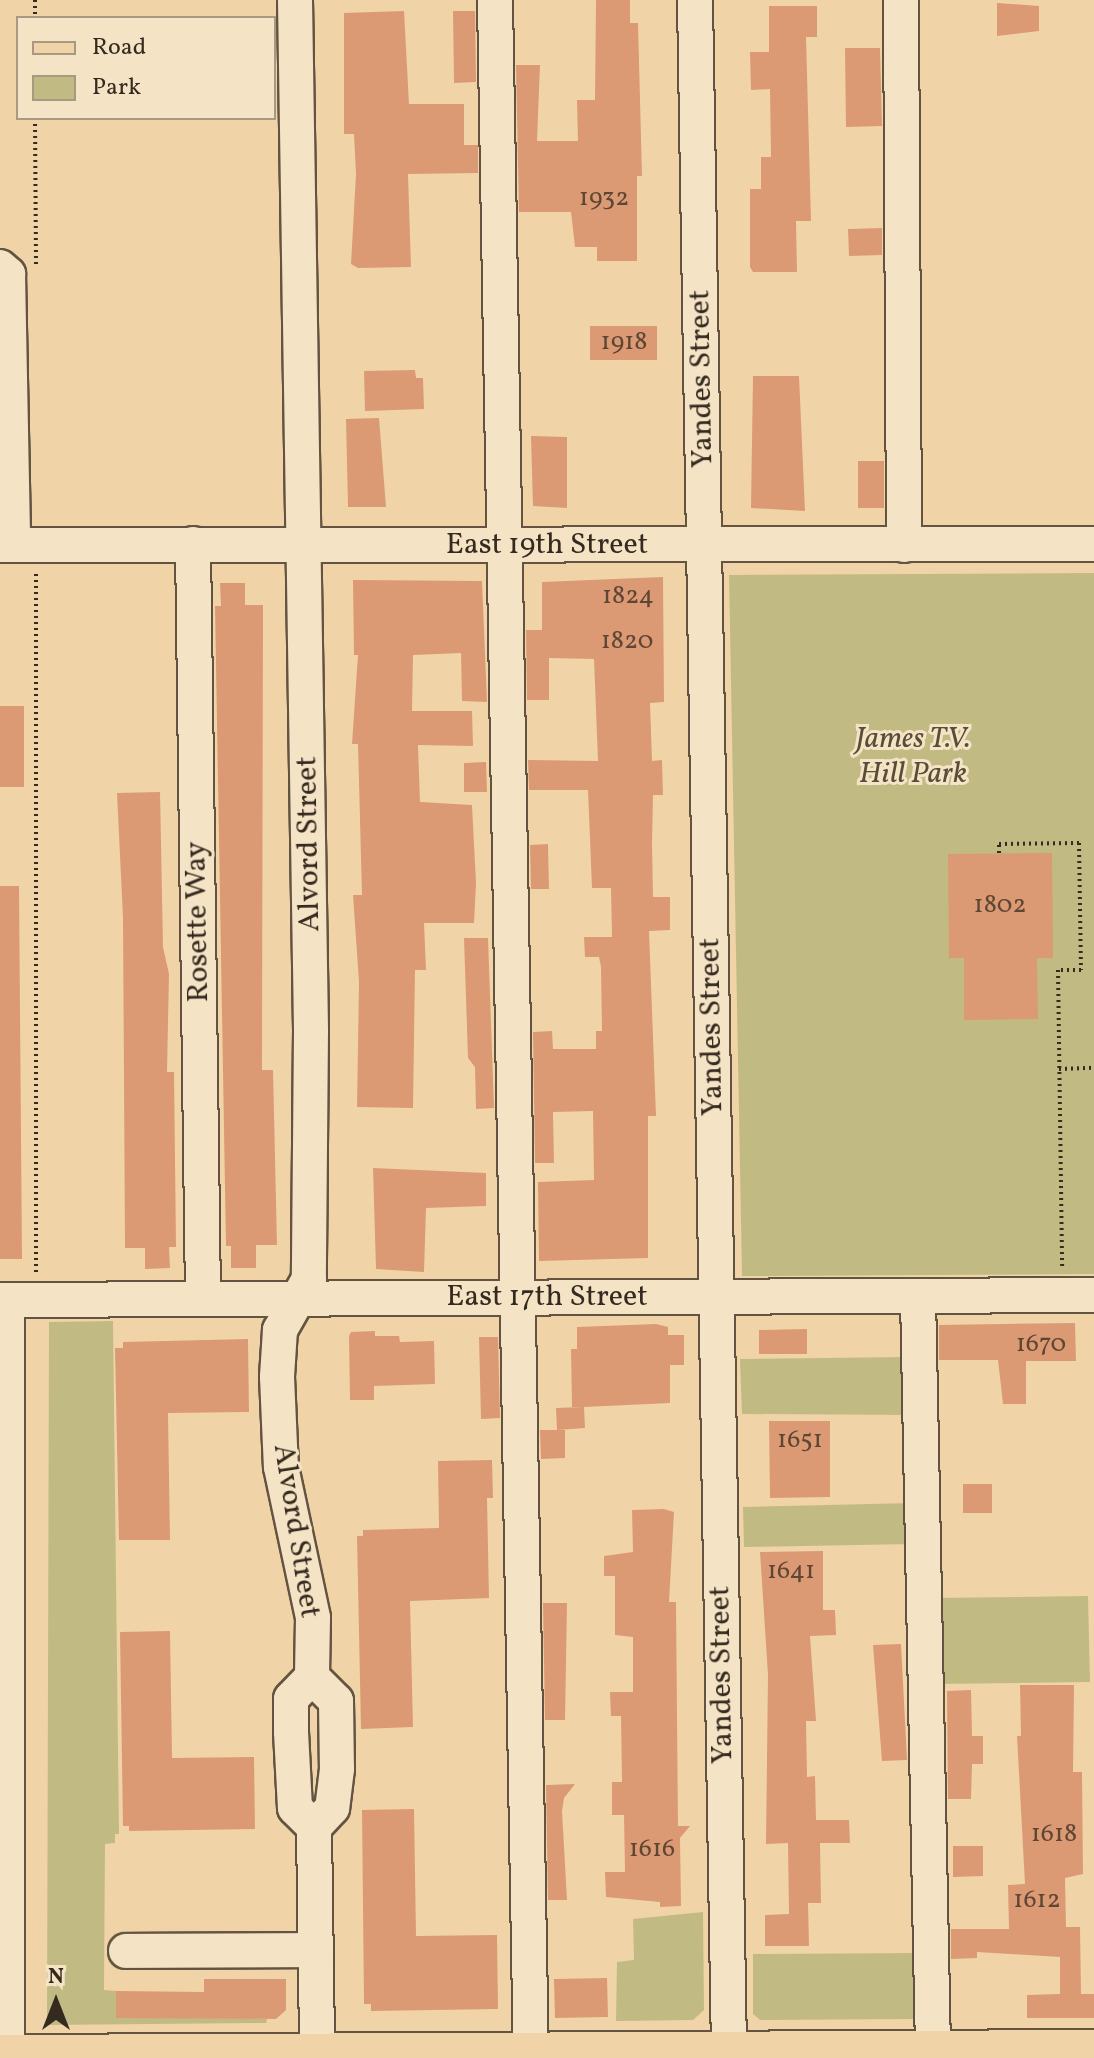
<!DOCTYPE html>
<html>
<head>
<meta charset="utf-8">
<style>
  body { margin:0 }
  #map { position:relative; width:1094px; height:2058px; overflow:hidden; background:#f0d4a8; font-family:Vollkorn,serif }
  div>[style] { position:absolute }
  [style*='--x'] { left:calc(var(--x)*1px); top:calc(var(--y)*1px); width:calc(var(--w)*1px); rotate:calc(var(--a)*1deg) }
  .green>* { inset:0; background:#c1bb83 }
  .building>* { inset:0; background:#db9a74 }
  .path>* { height:4px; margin-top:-2px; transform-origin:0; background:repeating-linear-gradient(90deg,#342a1f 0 2px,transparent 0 6px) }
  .roads { filter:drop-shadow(2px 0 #635441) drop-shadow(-2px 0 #635441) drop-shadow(0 2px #635441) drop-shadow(0 -2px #635441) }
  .minor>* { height:34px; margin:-17px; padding:0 17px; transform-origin:17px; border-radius:17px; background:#f5e3c6 }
  .major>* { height:44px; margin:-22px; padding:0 22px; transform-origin:22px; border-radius:22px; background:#f0d4a8 }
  span { translate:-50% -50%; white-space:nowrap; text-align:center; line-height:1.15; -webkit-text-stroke:6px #f5e3c6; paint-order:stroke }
  .number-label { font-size:26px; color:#5e4634 }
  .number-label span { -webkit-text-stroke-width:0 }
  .street-label { font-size:30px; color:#342a1f }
  .park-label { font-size:30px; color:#574e38; font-style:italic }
  .legend { position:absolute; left:16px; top:16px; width:260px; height:104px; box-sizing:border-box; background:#f5e3c6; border:2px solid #a89983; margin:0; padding:10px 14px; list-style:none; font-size:24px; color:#342a1f }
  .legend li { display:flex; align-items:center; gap:16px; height:40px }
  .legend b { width:40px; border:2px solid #a89983 }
  .north { position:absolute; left:16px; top:1962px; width:80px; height:80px; -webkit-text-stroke:6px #f5e3c6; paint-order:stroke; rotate:0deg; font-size:22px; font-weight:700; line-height:32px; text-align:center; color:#342a1f }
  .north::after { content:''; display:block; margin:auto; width:28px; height:36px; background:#342a1f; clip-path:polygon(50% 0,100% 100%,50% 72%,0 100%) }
</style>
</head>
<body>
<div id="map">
  <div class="green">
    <i style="clip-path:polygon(1094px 573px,1094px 1274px,742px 1276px,729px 575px)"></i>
    <i style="clip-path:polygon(113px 1321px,119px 1834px,115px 1834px,115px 1843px,105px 1844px,104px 1990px,116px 1991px,116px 2017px,267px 2019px,266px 2023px,47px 2025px,49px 1322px)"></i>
    <i style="clip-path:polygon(907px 1357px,909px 1415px,742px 1414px,740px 1359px)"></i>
    <i style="clip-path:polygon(913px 1503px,914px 1544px,744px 1547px,743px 1507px)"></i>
    <i style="clip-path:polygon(1088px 1596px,1090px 1682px,934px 1684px,932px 1598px)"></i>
    <i style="clip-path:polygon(703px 1912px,704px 2010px,693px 2020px,616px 2021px,617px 1962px,634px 1960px,633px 1919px)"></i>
    <i style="clip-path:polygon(917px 1953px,917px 2019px,760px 2020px,753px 2014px,753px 1954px)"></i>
  </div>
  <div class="building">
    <i style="clip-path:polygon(596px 0,630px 0,630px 23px,638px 23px,642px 176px,637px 176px,637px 261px,597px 261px,597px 247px,575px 247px,571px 212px,519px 212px,516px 65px,540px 65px,537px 141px,578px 141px,577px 100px,595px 100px)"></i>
    <i style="clip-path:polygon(997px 3px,1039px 6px,1039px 31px,997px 36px)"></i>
    <i style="clip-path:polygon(769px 6px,817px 6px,817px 37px,806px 37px,811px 221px,796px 221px,797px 272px,753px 272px,750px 267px,750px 189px,761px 189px,761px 157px,771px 157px,770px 89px,751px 90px,750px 52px,769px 52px)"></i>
    <i style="clip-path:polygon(404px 11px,409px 104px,464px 104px,464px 145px,478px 145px,478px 173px,408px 174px,411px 267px,358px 268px,351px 264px,356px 174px,354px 134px,344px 134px,344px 13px)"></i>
    <i style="clip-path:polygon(453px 11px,475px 11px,476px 82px,454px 83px)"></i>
    <i style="clip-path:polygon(845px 48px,880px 48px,882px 126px,846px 127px)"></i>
    <i style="clip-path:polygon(882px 228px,882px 255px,849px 256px,848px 229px)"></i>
    <i style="clip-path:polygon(590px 326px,657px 326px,657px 360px,590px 360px)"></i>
    <i style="clip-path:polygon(415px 370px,416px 378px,423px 378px,424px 409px,365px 411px,364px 371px)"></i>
    <i style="clip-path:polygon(753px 376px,799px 376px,805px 511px,751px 508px)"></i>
    <i style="clip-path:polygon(379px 418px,386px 507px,348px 507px,346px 419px)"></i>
    <i style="clip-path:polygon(531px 436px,567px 437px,567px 508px,533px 506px)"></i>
    <i style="clip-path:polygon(858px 461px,884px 461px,884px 508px,858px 508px)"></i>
    <i style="clip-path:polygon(663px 577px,664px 702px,650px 703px,652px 761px,662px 760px,663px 795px,653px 795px,652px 844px,653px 897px,670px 897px,670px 930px,649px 931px,656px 1116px,648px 1116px,648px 1258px,539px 1261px,538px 1182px,594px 1180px,593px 1111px,553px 1112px,554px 1163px,535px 1163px,533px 1032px,552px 1031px,553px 1049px,596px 1049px,596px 1031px,602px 1031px,601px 967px,599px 957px,585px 957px,584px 937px,612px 937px,611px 888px,592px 888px,588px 790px,529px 790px,528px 760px,598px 761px,594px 659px,549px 658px,549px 700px,527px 700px,526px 630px,542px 630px,542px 582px)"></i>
    <i style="clip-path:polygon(353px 580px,482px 581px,487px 702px,462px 701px,461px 653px,413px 655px,412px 711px,472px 711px,473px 746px,418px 745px,420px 802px,472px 805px,476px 883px,474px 923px,424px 923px,426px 970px,415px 970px,413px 1108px,357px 1107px,359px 982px,353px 895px,362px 895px,358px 744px,352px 744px,358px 655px,354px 655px)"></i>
    <i style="clip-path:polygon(220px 583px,245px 583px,245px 605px,263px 605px,262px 1070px,273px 1070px,277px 1245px,256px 1245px,256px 1268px,231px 1268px,231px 1246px,226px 1246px,215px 606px,221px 606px)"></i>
    <i style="clip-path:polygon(0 706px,24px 706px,24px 787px,0 787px)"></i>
    <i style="clip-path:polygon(486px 762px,487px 792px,464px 792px,464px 763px)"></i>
    <i style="clip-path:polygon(160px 792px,163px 947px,169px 974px,167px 1072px,174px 1072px,176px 1247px,169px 1247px,170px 1268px,145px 1269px,145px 1248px,125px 1248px,123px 918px,117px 793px)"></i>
    <i style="clip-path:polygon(548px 844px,549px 889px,531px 889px,530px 845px)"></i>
    <i style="clip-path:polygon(1052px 853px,1053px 958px,1037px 958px,1038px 1019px,964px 1020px,964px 958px,949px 958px,948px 854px)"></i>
    <i style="clip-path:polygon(0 886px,19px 886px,22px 1259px,0 1259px)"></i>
    <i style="clip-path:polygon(464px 938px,488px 938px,494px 1108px,476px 1109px,475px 1067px,468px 1058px)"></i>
    <i style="clip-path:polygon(373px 1168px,486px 1173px,486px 1206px,426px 1208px,424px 1272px,376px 1269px)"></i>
    <i style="clip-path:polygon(1075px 1323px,1076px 1361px,1026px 1361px,1026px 1404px,1003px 1404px,998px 1360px,939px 1360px,939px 1325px)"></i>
    <i style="clip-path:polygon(656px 1324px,668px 1327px,668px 1335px,684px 1335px,684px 1365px,670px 1365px,670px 1403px,584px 1407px,585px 1428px,557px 1430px,556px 1408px,583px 1407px,572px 1407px,571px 1349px,577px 1349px,577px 1327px)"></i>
    <i style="clip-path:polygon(807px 1329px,807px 1354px,759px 1354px,759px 1330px)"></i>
    <i style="clip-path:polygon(375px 1331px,375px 1336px,399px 1336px,400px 1342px,434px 1341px,435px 1384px,374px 1386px,374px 1400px,350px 1400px,349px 1336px,351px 1332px)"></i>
    <i style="clip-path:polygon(479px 1337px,498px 1337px,500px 1418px,481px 1419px)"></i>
    <i style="clip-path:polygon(248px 1339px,249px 1412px,168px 1413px,170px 1540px,119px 1540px,115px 1348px,123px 1348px,123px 1342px)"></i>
    <i style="clip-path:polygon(769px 1421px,830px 1421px,830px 1497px,770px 1498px)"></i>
    <i style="clip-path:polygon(540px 1430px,565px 1430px,565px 1458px,541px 1459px)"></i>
    <i style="clip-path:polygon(492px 1460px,493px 1498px,487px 1498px,489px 1598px,410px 1601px,413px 1727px,361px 1729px,357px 1536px,363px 1536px,363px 1530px,439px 1528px,438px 1461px)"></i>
    <i style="clip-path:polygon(963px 1484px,992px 1484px,992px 1513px,963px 1513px)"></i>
    <i style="clip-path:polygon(664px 1509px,674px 1512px,669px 1602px,676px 1602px,678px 1826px,690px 1826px,680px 1838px,681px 1906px,660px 1907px,660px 1902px,606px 1897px,605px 1872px,625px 1872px,624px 1815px,612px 1815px,612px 1782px,622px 1782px,621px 1716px,611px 1716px,610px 1692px,633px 1692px,633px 1637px,615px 1635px,615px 1576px,604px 1576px,604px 1556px,633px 1552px,632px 1510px)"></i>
    <i style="clip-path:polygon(823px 1551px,823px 1610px,835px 1610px,836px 1635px,810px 1636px,816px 1721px,806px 1721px,807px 1777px,815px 1776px,816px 1820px,849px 1820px,850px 1843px,820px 1843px,821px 1903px,808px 1903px,809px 1946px,765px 1946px,765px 1915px,789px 1914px,788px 1843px,766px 1844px,768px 1675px,760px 1552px)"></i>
    <i style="clip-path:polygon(543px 1603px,567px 1603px,565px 1720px,545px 1720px)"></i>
    <i style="clip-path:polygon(170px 1631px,172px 1758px,254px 1757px,255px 1829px,129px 1831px,129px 1826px,123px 1826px,120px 1632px)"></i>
    <i style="clip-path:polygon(901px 1644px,907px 1760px,882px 1761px,873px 1645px)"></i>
    <i style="clip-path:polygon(1020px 1685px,1074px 1685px,1073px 1772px,1082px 1772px,1083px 1874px,1065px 1878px,1066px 1927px,1080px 1927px,1081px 1994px,1094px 1994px,1094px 2018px,1027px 2018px,1027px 1995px,1060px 1994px,1060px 1957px,977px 1952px,977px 1958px,951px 1959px,951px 1929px,1009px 1929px,1008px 1885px,1025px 1884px,1017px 1736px,1021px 1736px)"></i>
    <i style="clip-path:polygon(971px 1690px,972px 1736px,983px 1736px,983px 1764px,972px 1764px,971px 1799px,948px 1799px,947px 1691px)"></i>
    <i style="clip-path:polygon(575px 1784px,564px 1798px,562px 1811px,567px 1900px,548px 1900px,546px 1785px)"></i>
    <i style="clip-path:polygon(414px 1809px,416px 1936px,497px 1935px,498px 2009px,371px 2011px,371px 2004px,364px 2004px,362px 1810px)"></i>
    <i style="clip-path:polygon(953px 1846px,983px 1846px,983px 1876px,953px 1877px)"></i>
    <i style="clip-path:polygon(607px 1978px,608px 2017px,555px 2018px,554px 1979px)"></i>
    <i style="clip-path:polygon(204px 1979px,286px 1979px,286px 2010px,276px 2019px,116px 2018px,116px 1991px,204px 1992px)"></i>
  </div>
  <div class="path">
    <i style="--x:35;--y:0;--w:18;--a:90"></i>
    <i style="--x:35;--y:118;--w:146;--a:89.6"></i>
    <i style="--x:999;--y:853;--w:9;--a:-90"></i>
    <i style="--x:999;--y:844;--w:80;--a:-0.7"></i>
    <i style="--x:1079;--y:843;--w:127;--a:89.1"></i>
    <i style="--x:1081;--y:970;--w:23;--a:180"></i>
    <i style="--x:1058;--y:970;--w:298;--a:89.2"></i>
    <i style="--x:1059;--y:1069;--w:35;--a:-2"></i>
    <i style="--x:36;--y:1272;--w:700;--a:-90"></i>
  </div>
  <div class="roads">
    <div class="minor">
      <i style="--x:295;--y:0;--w:1031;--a:89.11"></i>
      <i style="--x:311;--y:1031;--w:248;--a:90.5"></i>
      <i style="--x:309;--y:1279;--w:59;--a:119.6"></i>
      <i style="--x:280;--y:1330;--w:47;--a:93.7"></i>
      <i style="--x:277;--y:1377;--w:90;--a:87.5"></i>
      <i style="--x:281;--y:1467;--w:154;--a:78"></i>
      <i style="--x:313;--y:1618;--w:59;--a:91"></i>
      <i style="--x:495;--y:0;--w:2053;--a:89"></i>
      <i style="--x:695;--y:0;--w:2053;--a:89.05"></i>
      <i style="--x:901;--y:0;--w:545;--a:89.68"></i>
      <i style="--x:0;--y:267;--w:11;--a:41"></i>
      <i style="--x:8;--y:274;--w:271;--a:88.9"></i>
      <i style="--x:193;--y:544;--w:755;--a:89.24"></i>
      <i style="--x:0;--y:545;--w:1094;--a:-0.05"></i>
      <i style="--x:918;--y:1296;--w:757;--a:88.86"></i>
      <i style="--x:0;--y:1300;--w:1094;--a:-0.26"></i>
      <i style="--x:7;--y:1300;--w:757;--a:90"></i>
      <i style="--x:312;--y:1677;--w:34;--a:45"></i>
      <i style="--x:336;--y:1701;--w:68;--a:89.2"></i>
      <i style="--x:337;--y:1769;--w:39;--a:97"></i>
      <i style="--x:332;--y:1808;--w:26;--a:133"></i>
      <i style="--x:312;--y:1677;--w:30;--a:134"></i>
      <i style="--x:291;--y:1699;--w:33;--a:90"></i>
      <i style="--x:291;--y:1732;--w:76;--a:87"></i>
      <i style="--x:295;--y:1808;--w:27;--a:45"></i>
      <i style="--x:314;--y:1827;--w:228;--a:89.2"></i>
      <i style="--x:126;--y:1951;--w:189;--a:-0.3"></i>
    </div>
    <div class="major">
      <i style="--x:0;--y:2057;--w:1094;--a:-0.26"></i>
    </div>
  </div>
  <div class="number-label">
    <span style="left:604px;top:199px">1932</span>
    <span style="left:624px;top:343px">1918</span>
    <span style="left:628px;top:597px">1824</span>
    <span style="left:627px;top:642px">1820</span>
    <span style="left:1000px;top:906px">1802</span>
    <span style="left:1041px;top:1345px">1670</span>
    <span style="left:800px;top:1441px">1651</span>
    <span style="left:791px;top:1572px">1641</span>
    <span style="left:1054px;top:1835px">1618</span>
    <span style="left:652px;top:1850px">1616</span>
    <span style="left:1037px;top:1901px">1612</span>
  </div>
  <div class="street-label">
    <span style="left:702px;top:379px;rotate:-91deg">Yandes Street</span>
    <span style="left:547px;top:545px">East 19th Street</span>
    <span style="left:309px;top:844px;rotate:-91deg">Alvord Street</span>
    <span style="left:198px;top:922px;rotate:-91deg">Rosette Way</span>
    <span style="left:712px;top:1027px;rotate:-91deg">Yandes Street</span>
    <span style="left:547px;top:1297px">East 17th Street</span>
    <span style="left:296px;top:1531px;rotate:81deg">Alvord Street</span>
    <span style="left:722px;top:1675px;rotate:-91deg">Yandes Street</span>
  </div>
  <div class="park-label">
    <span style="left:913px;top:756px">James T.V.<br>Hill Park</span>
  </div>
  <ul class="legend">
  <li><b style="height:10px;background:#f0d4a8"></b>Road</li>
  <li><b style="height:22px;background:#c1bb83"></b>Park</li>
  </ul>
  <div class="north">N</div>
</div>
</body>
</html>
